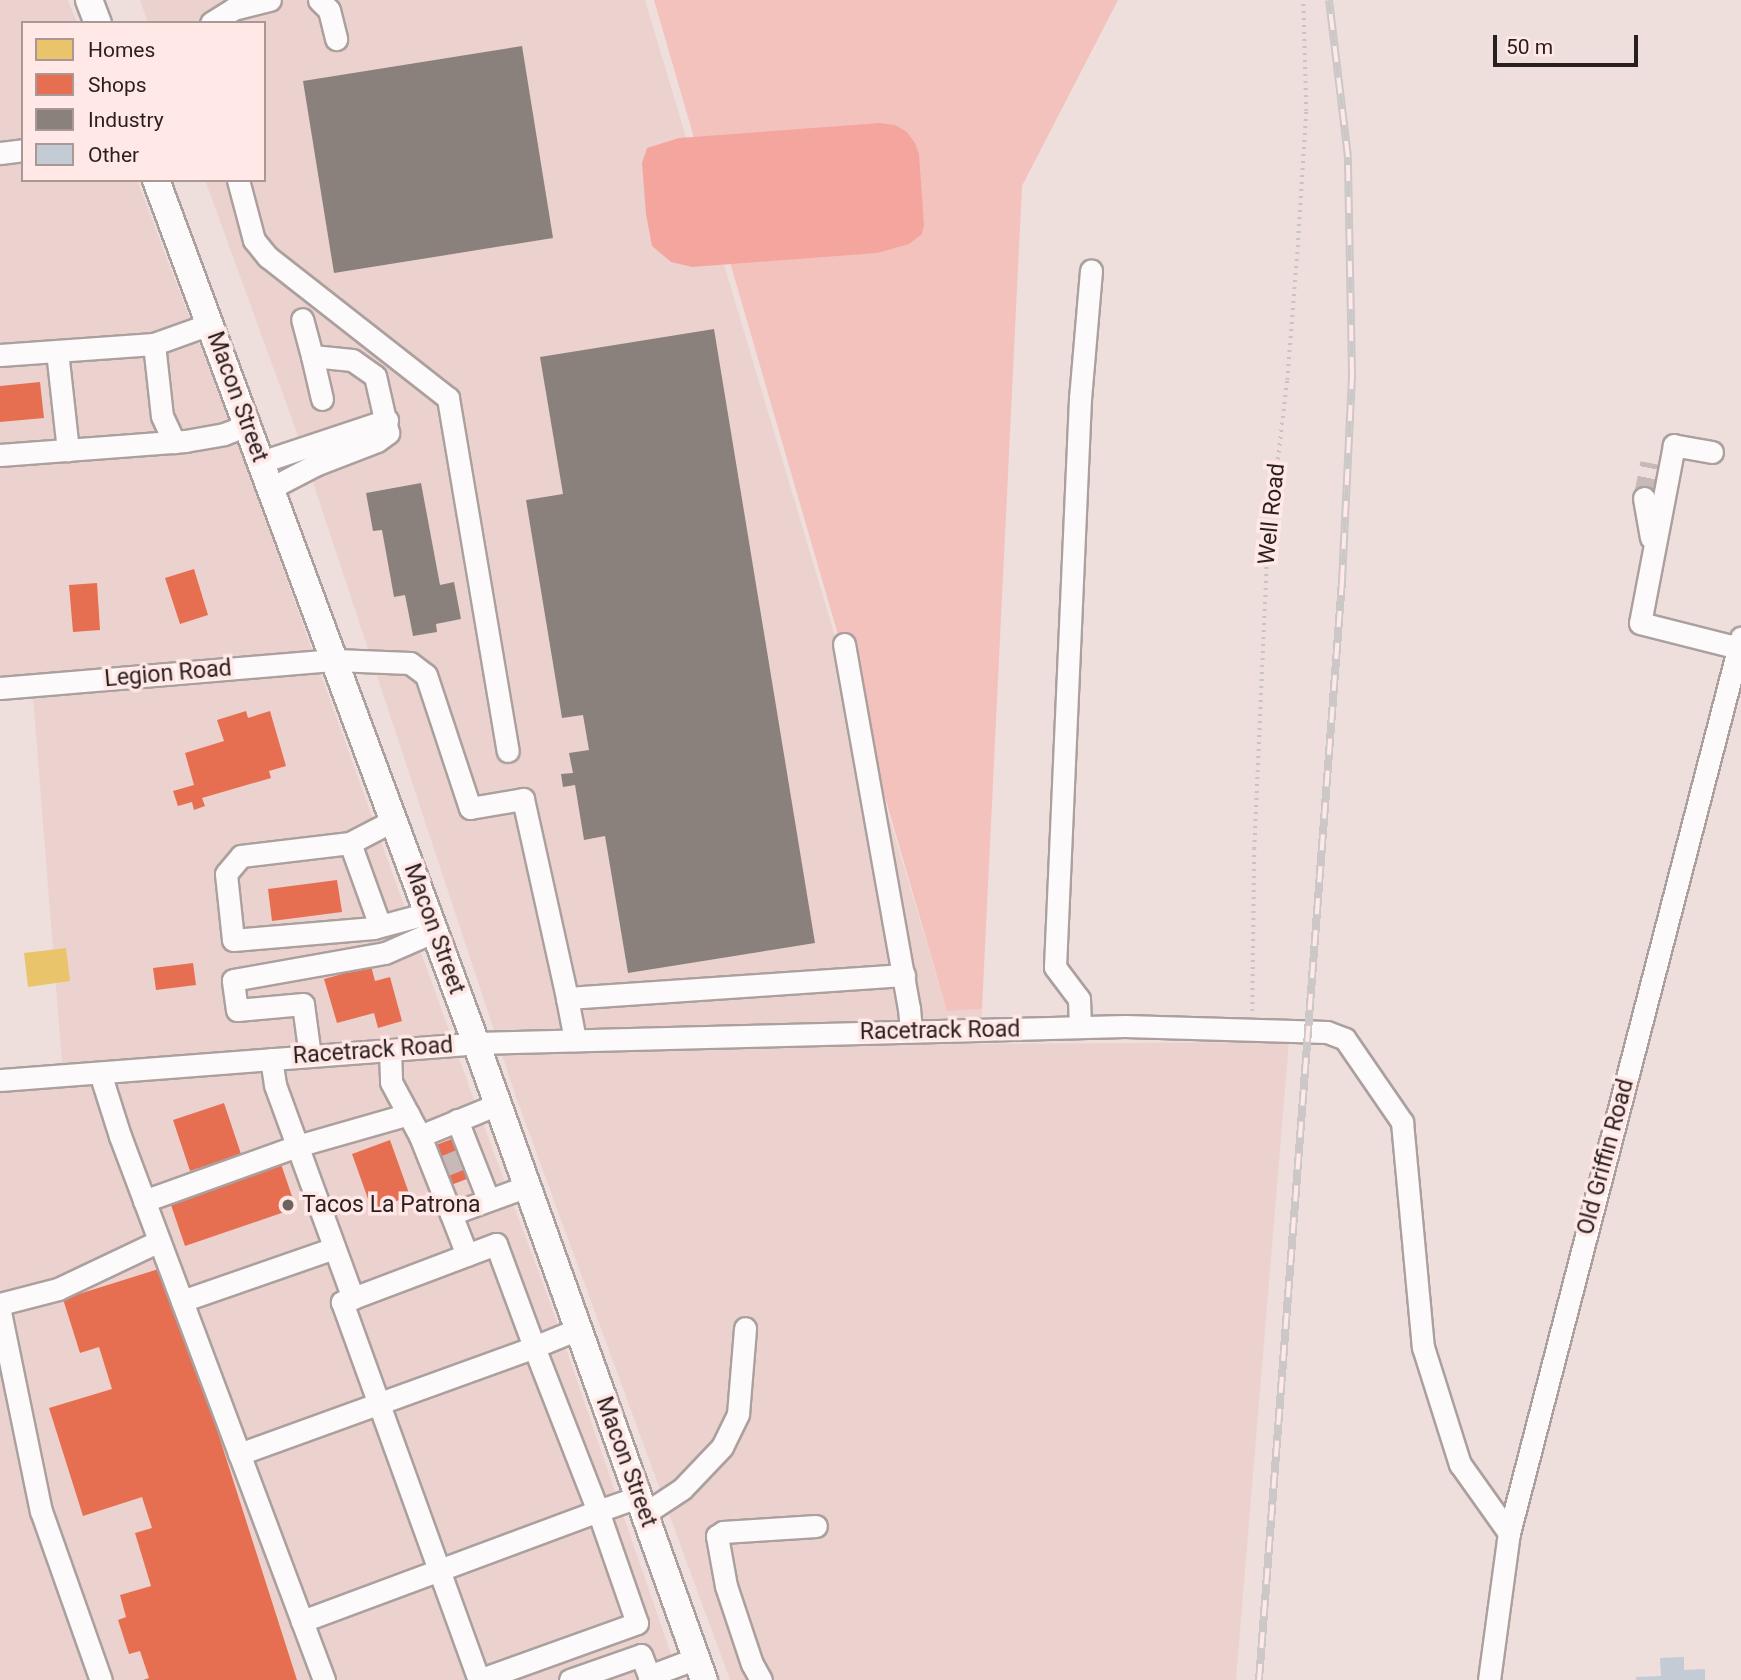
<!DOCTYPE html>
<html>
<head>
<meta charset="utf-8">
<style>
  body { margin:0 }
  #map { position:relative; width:1741px; height:1680px; overflow:hidden; background:#eedfdd; font-family:Roboto,sans-serif }
  div>[style] { position:absolute }
  [style*='--x'] { left:calc(var(--x)*1px); top:calc(var(--y)*1px); width:calc(var(--w)*1px); rotate:calc(var(--a)*1deg) }
  .built>* { inset:0; background:#ecd2ce }
  .green>* { inset:0; background:#f4c2bd }
  .water>* { inset:0; background:#f4a69e }
  .homes>* { inset:0; background:#e9c46a }
  .shops>* { inset:0; background:#e76f51 }
  .industry>* { inset:0; background:#8a817c }
  .building>* { inset:0; background:#c3cbd4 }
  .minor-tunnel>* { height:21px; margin-top:-10.5px; transform-origin:0; background:repeating-linear-gradient(90deg,#c7b9b7 0 21px,transparent 0 31px) }
  .path>* { height:3.5px; margin-top:-1.75px; transform-origin:0; background:repeating-linear-gradient(90deg,#c9c3c2 0 2px,transparent 0 7px) }
  .roads { filter:drop-shadow(2px 0 #aba09e) drop-shadow(-2px 0 #aba09e) drop-shadow(0 2px #aba09e) drop-shadow(0 -2px #aba09e) }
  .minor>* { height:21px; margin:-10.5px; padding:0 10.5px; transform-origin:10.5px; border-radius:10.5px; background:#fcfafa }
  .major>* { height:26px; margin:-13px; padding:0 13px; transform-origin:13px; border-radius:13px; background:#fcfafa }
  .rail>* { height:8px; margin-top:-4px; transform-origin:0; background:repeating-linear-gradient(90deg,#ffe8e5 0 16px,#ccc8c8 0 32px); box-sizing:border-box; border-block:2px solid #ccc8c8 }
  .dots>* { width:19px; height:19px; translate:-50% -50%; box-sizing:border-box; border:4px solid #ffe8e5; border-radius:50% }
  span { translate:-50% -50%; white-space:nowrap; text-align:center; line-height:1.15; -webkit-text-stroke:7px #ffe8e5; paint-order:stroke }
  .street-label { font-size:23px; color:#291f1e }
  .poi-label { font-size:23px; color:#291f1e }
  .left { translate:0 -50%; text-align:left }
  .legend { position:absolute; left:21px; top:21px; width:245px; height:161px; box-sizing:border-box; background:#ffe8e5; border:2px solid #a99895; margin:0; padding:9px 12px; list-style:none; font-size:21px; color:#291f1e }
  .legend li { display:flex; align-items:center; gap:14px; height:35px }
  .legend b { width:35px; border:2px solid #a99895 }
  .scale { position:absolute; left:1493px; top:35px; width:145px; height:32px; box-sizing:border-box; border:4px solid #291f1e; border-top:0; padding-left:9px; font-size:21px; line-height:24px; white-space:nowrap; color:#291f1e; -webkit-text-stroke:5px #ffe8e5; paint-order:stroke }
</style>
</head>
<body>
<div id="map">
  <div class="built">
    <i style="clip-path:polygon(0 0,68px 0,77px 23px,23px 23px,23px 180px,137px 180px,244px 461px,468px 1083px,552px 1308px,680px 1680px,0 1680px,0 1082px,63px 1076px,33px 697px,0 699px)"></i>
    <i style="clip-path:polygon(140px 0,645px 0,947px 1011px,982px 1009px,981px 1044px,1289px 1042px,1236px 1680px,730px 1680px,516px 1097px,293px 422px,205px 180px,264px 180px,264px 23px,148px 23px)"></i>
  </div>
  <div class="green">
    <i style="clip-path:polygon(654px 0,1118px 0,1022px 186px,982px 1009px,947px 1011px)"></i>
  </div>
  <div class="water">
    <i style="clip-path:polygon(880px 123px,895px 125px,907px 132px,915px 143px,919px 154px,924px 225px,922px 234px,909px 244px,877px 253px,692px 267px,671px 262px,652px 246px,646px 214px,642px 163px,647px 148px,679px 138px)"></i>
  </div>
  <div class="homes">
    <i style="clip-path:polygon(66px 948px,70px 981px,28px 987px,24px 953px)"></i>
  </div>
  <div class="shops">
    <i style="clip-path:polygon(40px 382px,44px 418px,0 422px,0 386px)"></i>
    <i style="clip-path:polygon(194px 569px,208px 615px,180px 624px,165px 578px)"></i>
    <i style="clip-path:polygon(97px 583px,100px 630px,73px 632px,69px 585px)"></i>
    <i style="clip-path:polygon(246px 711px,248px 718px,270px 711px,286px 766px,269px 771px,271px 778px,202px 798px,205px 806px,194px 810px,192px 802px,178px 806px,173px 791px,194px 785px,185px 753px,224px 741px,217px 720px)"></i>
    <i style="clip-path:polygon(337px 880px,342px 912px,272px 921px,268px 889px)"></i>
    <i style="clip-path:polygon(193px 963px,196px 985px,156px 990px,153px 968px)"></i>
    <i style="clip-path:polygon(371px 966px,375px 981px,390px 977px,402px 1021px,378px 1028px,374px 1013px,337px 1023px,324px 979px)"></i>
    <i style="clip-path:polygon(224px 1103px,241px 1154px,190px 1171px,173px 1120px)"></i>
    <i style="clip-path:polygon(457px 1137px,472px 1177px,451px 1185px,436px 1145px)"></i>
    <i style="clip-path:polygon(390px 1140px,410px 1196px,372px 1210px,352px 1154px)"></i>
    <i style="clip-path:polygon(281px 1164px,296px 1208px,185px 1246px,170px 1202px)"></i>
    <i style="clip-path:polygon(165px 1267px,297px 1680px,143px 1680px,149px 1678px,140px 1651px,129px 1654px,118px 1620px,126px 1617px,120px 1595px,151px 1586px,135px 1533px,152px 1528px,142px 1497px,83px 1516px,49px 1408px,112px 1389px,99px 1347px,80px 1353px,63px 1299px)"></i>
  </div>
  <div class="industry">
    <i style="clip-path:polygon(522px 46px,553px 238px,334px 273px,303px 81px)"></i>
    <i style="clip-path:polygon(714px 329px,815px 943px,628px 973px,605px 836px,584px 840px,575px 785px,563px 787px,561px 774px,573px 773px,569px 753px,589px 750px,583px 715px,562px 718px,526px 500px,563px 494px,540px 357px)"></i>
    <i style="clip-path:polygon(421px 483px,440px 585px,454px 582px,461px 619px,436px 624px,437px 632px,413px 636px,405px 595px,394px 597px,382px 530px,373px 531px,366px 493px)"></i>
  </div>
  <div class="building">
    <i style="clip-path:polygon(1684px 1657px,1684px 1670px,1705px 1669px,1705px 1680px,1636px 1680px,1636px 1677px,1661px 1676px,1660px 1658px)"></i>
  </div>
  <div class="minor-tunnel">
    <i style="--x:1644;--y:498;--w:36;--a:-79"></i>
    <i style="--x:444;--y:1166;--w:22;--a:-22"></i>
  </div>
  <div class="path">
    <i style="--x:1252;--y:1011;--w:162;--a:-89.3"></i>
    <i style="--x:1254;--y:849;--w:299;--a:-87.5"></i>
    <i style="--x:1267;--y:550;--w:171;--a:-83.3"></i>
    <i style="--x:1287;--y:380;--w:126;--a:-85.5"></i>
    <i style="--x:1297;--y:254;--w:143;--a:-86.4"></i>
    <i style="--x:1306;--y:111;--w:111;--a:-91.5"></i>
  </div>
  <div class="roads">
    <div class="minor">
      <i style="--x:319;--y:0;--w:14;--a:45"></i>
      <i style="--x:329;--y:10;--w:30;--a:76"></i>
      <i style="--x:211;--y:23;--w:26;--a:-32"></i>
      <i style="--x:233;--y:9;--w:38;--a:-14"></i>
      <i style="--x:0;--y:153;--w:23;--a:-7"></i>
      <i style="--x:238;--y:180;--w:62;--a:75.1"></i>
      <i style="--x:254;--y:240;--w:22;--a:51"></i>
      <i style="--x:268;--y:257;--w:229;--a:38.1"></i>
      <i style="--x:448;--y:398;--w:358;--a:80.4"></i>
      <i style="--x:154;--y:344;--w:72;--a:83.7"></i>
      <i style="--x:162;--y:416;--w:29;--a:65"></i>
      <i style="--x:57;--y:351;--w:100;--a:83.7"></i>
      <i style="--x:0;--y:355;--w:154;--a:-4.1"></i>
      <i style="--x:154;--y:344;--w:59;--a:-19.7"></i>
      <i style="--x:312;--y:356;--w:44;--a:76.9"></i>
      <i style="--x:1712;--y:452;--w:39;--a:-170"></i>
      <i style="--x:1674;--y:445;--w:181;--a:100.8"></i>
      <i style="--x:1640;--y:623;--w:102;--a:14.2"></i>
      <i style="--x:0;--y:455;--w:186;--a:-4.3"></i>
      <i style="--x:185;--y:441;--w:40;--a:-10"></i>
      <i style="--x:224;--y:434;--w:26;--a:-21"></i>
      <i style="--x:261;--y:462;--w:133;--a:-18.4"></i>
      <i style="--x:271;--y:488;--w:50;--a:-27.6"></i>
      <i style="--x:315;--y:465;--w:66;--a:-21.2"></i>
      <i style="--x:377;--y:441;--w:14;--a:-36"></i>
      <i style="--x:388;--y:433;--w:58;--a:-102.8"></i>
      <i style="--x:375;--y:376;--w:28;--a:-145"></i>
      <i style="--x:352;--y:360;--w:40;--a:-174.3"></i>
      <i style="--x:312;--y:356;--w:38;--a:-105"></i>
      <i style="--x:1644;--y:498;--w:40;--a:80"></i>
      <i style="--x:844;--y:644;--w:370;--a:79.9"></i>
      <i style="--x:909;--y:1008;--w:23;--a:85"></i>
      <i style="--x:0;--y:688;--w:336;--a:-4.8"></i>
      <i style="--x:335;--y:660;--w:75;--a:2.3"></i>
      <i style="--x:410;--y:663;--w:20;--a:37"></i>
      <i style="--x:426;--y:675;--w:140;--a:71.7"></i>
      <i style="--x:470;--y:808;--w:54;--a:-9.6"></i>
      <i style="--x:523;--y:799;--w:204;--a:77.5"></i>
      <i style="--x:567;--y:998;--w:338;--a:-3.9"></i>
      <i style="--x:394;--y:820;--w:50;--a:152.4"></i>
      <i style="--x:350;--y:843;--w:110;--a:173.2"></i>
      <i style="--x:241;--y:856;--w:23;--a:130"></i>
      <i style="--x:226;--y:874;--w:66;--a:83.9"></i>
      <i style="--x:233;--y:940;--w:141;--a:-4.9"></i>
      <i style="--x:373;--y:928;--w:58;--a:-15"></i>
      <i style="--x:350;--y:843;--w:88;--a:70.1"></i>
      <i style="--x:567;--y:998;--w:43;--a:79.2"></i>
      <i style="--x:1080;--y:1027;--w:28;--a:-92"></i>
      <i style="--x:1079;--y:999;--w:40;--a:-127"></i>
      <i style="--x:1055;--y:967;--w:569;--a:-87.48"></i>
      <i style="--x:1080;--y:399;--w:129;--a:-85.1"></i>
      <i style="--x:390;--y:1050;--w:32;--a:88"></i>
      <i style="--x:391;--y:1082;--w:61;--a:61.8"></i>
      <i style="--x:420;--y:1136;--w:84;--a:68.3"></i>
      <i style="--x:451;--y:1214;--w:82;--a:-20"></i>
      <i style="--x:310;--y:1056;--w:52;--a:-97.7"></i>
      <i style="--x:303;--y:1004;--w:66;--a:174.8"></i>
      <i style="--x:237;--y:1010;--w:30;--a:-98"></i>
      <i style="--x:233;--y:980;--w:154;--a:-10.1"></i>
      <i style="--x:385;--y:953;--w:55;--a:-23.7"></i>
      <i style="--x:271;--y:1059;--w:26;--a:81"></i>
      <i style="--x:275;--y:1085;--w:227;--a:69.9"></i>
      <i style="--x:353;--y:1298;--w:153;--a:-20.7"></i>
      <i style="--x:496;--y:1244;--w:110;--a:69.7"></i>
      <i style="--x:534;--y:1347;--w:48;--a:-22.2"></i>
      <i style="--x:100;--y:1073;--w:66;--a:72.4"></i>
      <i style="--x:120;--y:1136;--w:581;--a:69.44"></i>
      <i style="--x:0;--y:1080;--w:477;--a:-4.4"></i>
      <i style="--x:476;--y:1043;--w:649;--a:-1.5"></i>
      <i style="--x:1125;--y:1026;--w:202;--a:1.7"></i>
      <i style="--x:1327;--y:1032;--w:19;--a:21"></i>
      <i style="--x:1345;--y:1039;--w:101;--a:55.5"></i>
      <i style="--x:1402;--y:1122;--w:226;--a:84.7"></i>
      <i style="--x:1423;--y:1347;--w:123;--a:72.5"></i>
      <i style="--x:1460;--y:1464;--w:85;--a:54.6"></i>
      <i style="--x:457;--y:1120;--w:85;--a:68.6"></i>
      <i style="--x:420;--y:1136;--w:84;--a:-22.3"></i>
      <i style="--x:144;--y:1201;--w:163;--a:-19.8"></i>
      <i style="--x:297;--y:1146;--w:116;--a:-15.9"></i>
      <i style="--x:451;--y:1214;--w:44;--a:68.7"></i>
      <i style="--x:353;--y:1298;--w:12;--a:160"></i>
      <i style="--x:342;--y:1302;--w:402;--a:70.1"></i>
      <i style="--x:182;--y:1301;--w:161;--a:-19.2"></i>
      <i style="--x:0;--y:1304;--w:60;--a:-14.5"></i>
      <i style="--x:58;--y:1289;--w:112;--a:-25.4"></i>
      <i style="--x:0;--y:1312;--w:203;--a:78.4"></i>
      <i style="--x:41;--y:1511;--w:179;--a:70.5"></i>
      <i style="--x:239;--y:1454;--w:314;--a:-19.9"></i>
      <i style="--x:534;--y:1347;--w:176;--a:68.7"></i>
      <i style="--x:598;--y:1511;--w:316;--a:159.6"></i>
      <i style="--x:644;--y:1514;--w:45;--a:-33.3"></i>
      <i style="--x:682;--y:1489;--w:58;--a:-46.4"></i>
      <i style="--x:722;--y:1447;--w:37;--a:-64"></i>
      <i style="--x:738;--y:1414;--w:86;--a:-85.3"></i>
      <i style="--x:479;--y:1680;--w:168;--a:-19.8"></i>
      <i style="--x:637;--y:1623;--w:119;--a:-109.2"></i>
      <i style="--x:598;--y:1511;--w:42;--a:-19.3"></i>
      <i style="--x:570;--y:1680;--w:75;--a:-19.4"></i>
      <i style="--x:641;--y:1655;--w:22;--a:69"></i>
      <i style="--x:650;--y:1680;--w:4;--a:-104"></i>
      <i style="--x:649;--y:1676;--w:51;--a:-20.6"></i>
      <i style="--x:761;--y:1680;--w:18;--a:-119"></i>
      <i style="--x:752;--y:1664;--w:82;--a:-108.4"></i>
      <i style="--x:726;--y:1586;--w:51;--a:-100.2"></i>
      <i style="--x:717;--y:1536;--w:7;--a:-34"></i>
      <i style="--x:723;--y:1532;--w:93;--a:-3.7"></i>
      <i style="--x:1489;--y:1680;--w:148;--a:-82.3"></i>
      <i style="--x:1509;--y:1533;--w:925;--a:-75.47"></i>
    </div>
    <div class="major">
      <i style="--x:89;--y:0;--w:25;--a:69"></i>
      <i style="--x:156;--y:180;--w:920;--a:69.66"></i>
      <i style="--x:476;--y:1043;--w:677;--a:70.31"></i>
    </div>
  </div>
  <div class="rail">
    <i style="--x:1259;--y:1680;--w:1102;--a:-85.68"></i>
    <i style="--x:1342;--y:581;--w:208;--a:-87.2"></i>
    <i style="--x:1352;--y:373;--w:216;--a:-91.1"></i>
    <i style="--x:1348;--y:157;--w:158;--a:-96.9"></i>
  </div>
  <div class="dots">
    <i style="left:288px;top:1205px;background:#6e6261"></i>
  </div>
  <div class="street-label">
    <span style="left:237px;top:397px;rotate:70deg">Macon Street</span>
    <span style="left:1272px;top:514px;rotate:-84deg">Well Road</span>
    <span style="left:168px;top:674px;rotate:-5deg">Legion Road</span>
    <span style="left:434px;top:929px;rotate:70deg">Macon Street</span>
    <span style="left:940px;top:1031px;rotate:-1deg">Racetrack Road</span>
    <span style="left:373px;top:1051px;rotate:-4deg">Racetrack Road</span>
    <span style="left:1606px;top:1157px;rotate:-75deg">Old Griffin Road</span>
    <span style="left:626px;top:1462px;rotate:70deg">Macon Street</span>
  </div>
  <div class="poi-label">
    <span class="left" style="left:302px;top:1205px">Tacos La Patrona</span>
  </div>
  <ul class="legend">
  <li><b style="height:19px;background:#e9c46a"></b>Homes</li>
  <li><b style="height:19px;background:#e76f51"></b>Shops</li>
  <li><b style="height:19px;background:#8a817c"></b>Industry</li>
  <li><b style="height:19px;background:#c3cbd4"></b>Other</li>
  </ul>
  <div class="scale">50 m</div>
</div>
</body>
</html>
